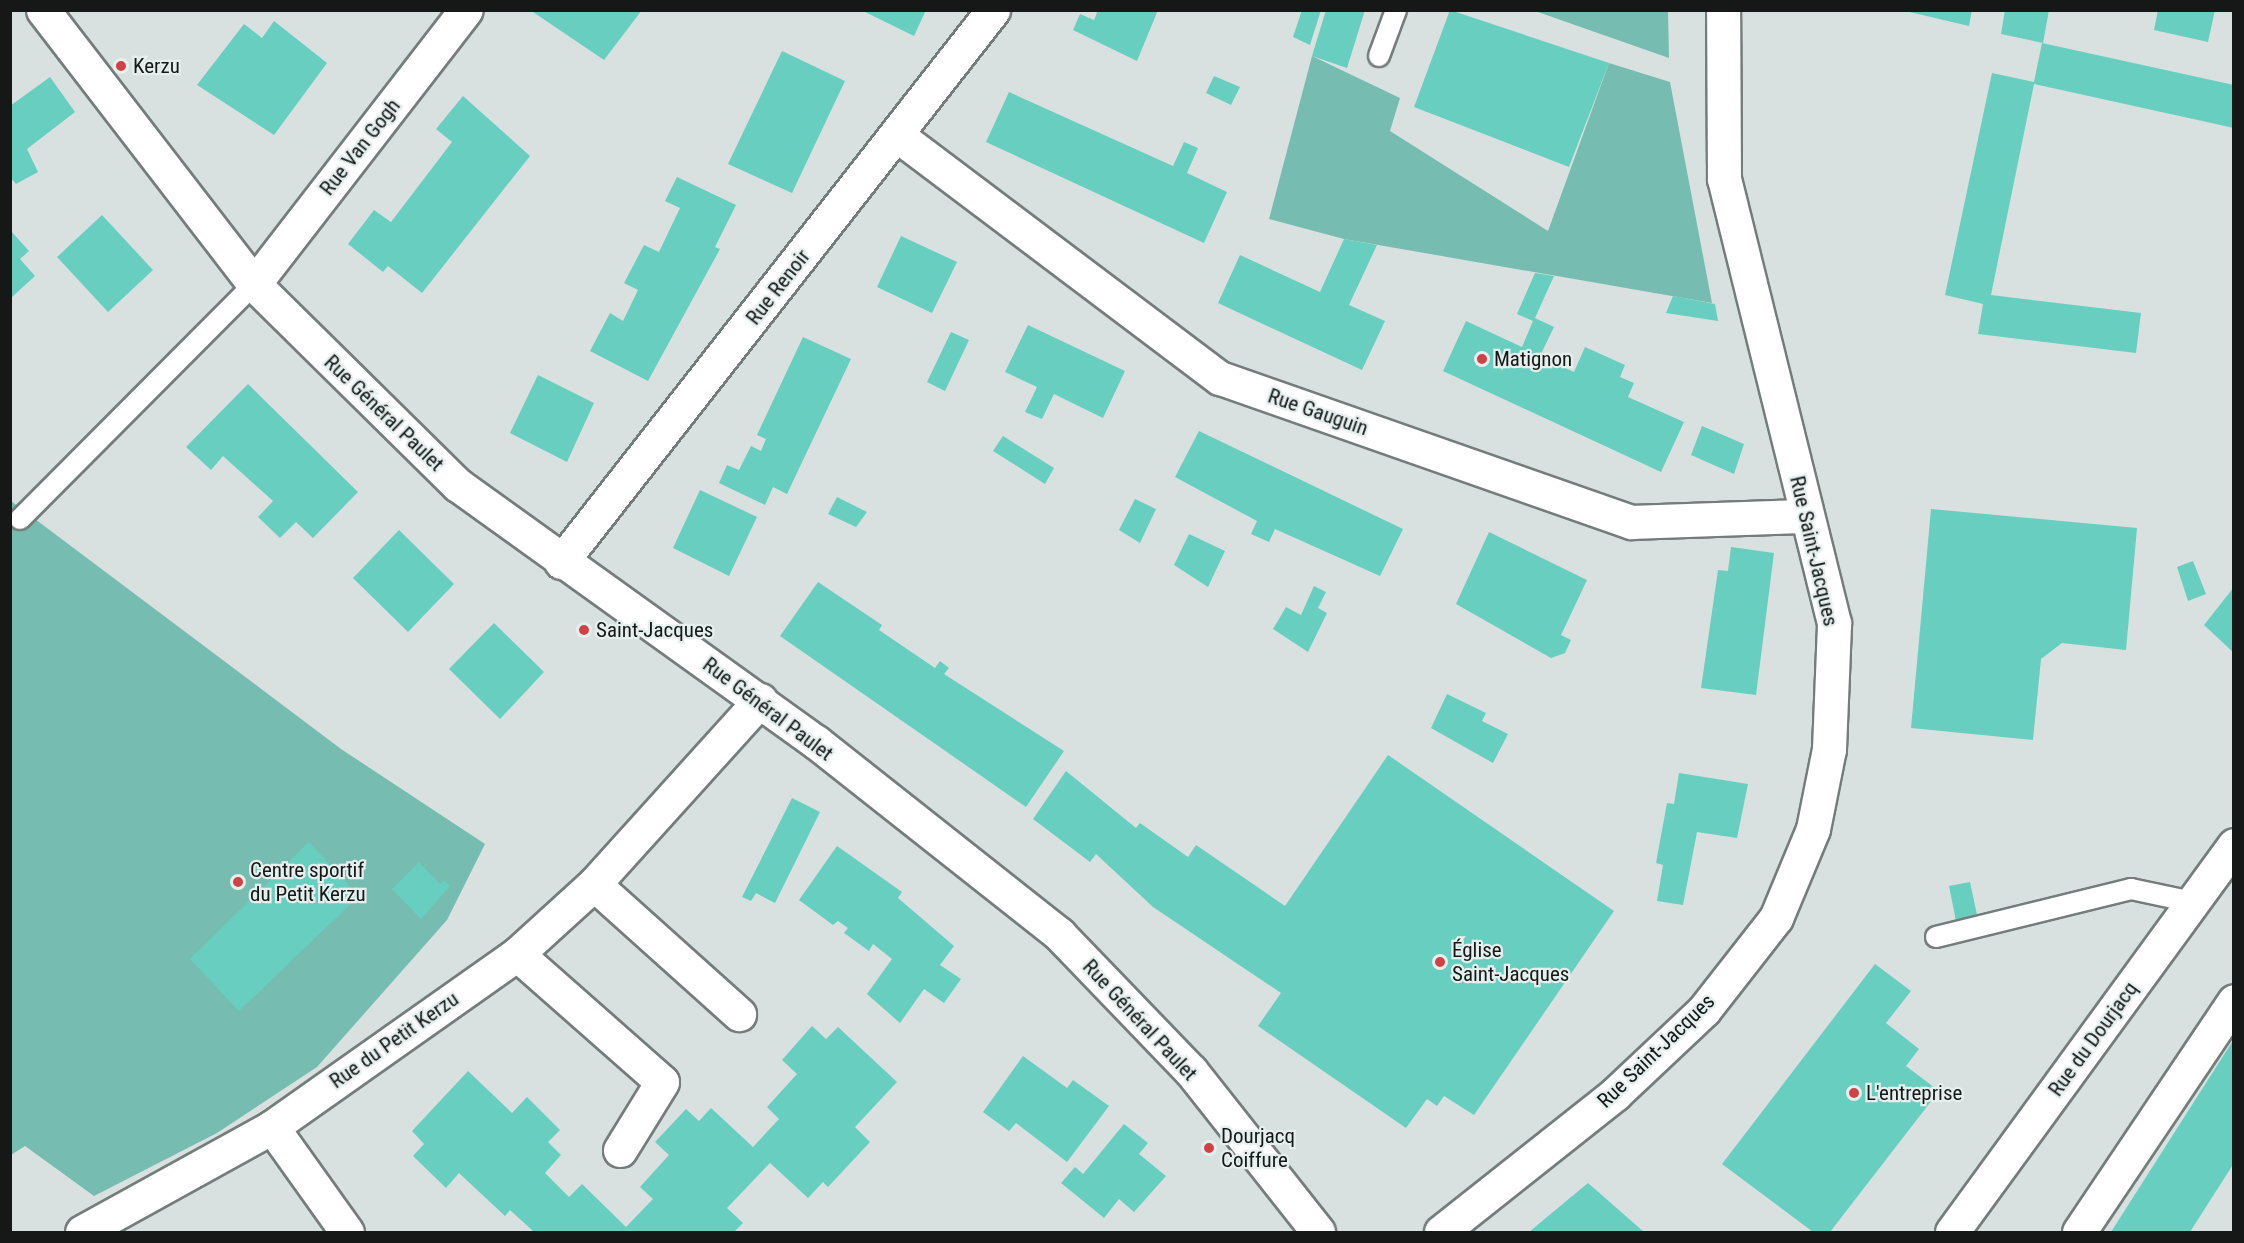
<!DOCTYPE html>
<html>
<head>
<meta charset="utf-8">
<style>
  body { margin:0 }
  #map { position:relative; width:2244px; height:1243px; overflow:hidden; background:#d8e1e0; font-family:"Roboto Condensed",sans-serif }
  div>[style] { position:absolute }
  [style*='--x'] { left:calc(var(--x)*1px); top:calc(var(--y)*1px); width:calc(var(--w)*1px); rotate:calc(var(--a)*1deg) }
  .green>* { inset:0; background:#76bcb1 }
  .building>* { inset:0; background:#68cebf }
  .roads { filter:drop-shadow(2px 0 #757d7b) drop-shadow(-2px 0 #757d7b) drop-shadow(0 2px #757d7b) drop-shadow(0 -2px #757d7b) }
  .lane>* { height:20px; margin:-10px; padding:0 10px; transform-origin:10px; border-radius:10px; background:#fff }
  .street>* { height:33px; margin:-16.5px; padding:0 16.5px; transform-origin:16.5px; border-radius:16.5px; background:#fff }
  .secondary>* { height:33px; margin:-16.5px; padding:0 16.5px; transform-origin:16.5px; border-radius:16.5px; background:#fff }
  .dots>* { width:16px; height:16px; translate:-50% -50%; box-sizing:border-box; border:3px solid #e5efed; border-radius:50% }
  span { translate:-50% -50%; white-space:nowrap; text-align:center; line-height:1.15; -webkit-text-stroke:4.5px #e5efed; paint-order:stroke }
  .poi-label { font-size:21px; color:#151817 }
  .left { translate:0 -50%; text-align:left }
  .street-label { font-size:21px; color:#151817 }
  .frame { position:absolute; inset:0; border:12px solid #151817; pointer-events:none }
</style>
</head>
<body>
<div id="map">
  <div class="green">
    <i style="clip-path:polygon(1535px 11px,1668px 11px,1669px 58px)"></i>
    <i style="clip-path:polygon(1312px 56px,1400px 98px,1390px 131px,1548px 231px,1609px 63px,1670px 82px,1712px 303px,1344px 239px,1269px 219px)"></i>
    <i style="clip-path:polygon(11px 501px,341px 749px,485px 844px,447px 920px,317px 1067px,217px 1133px,94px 1196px,25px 1146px,11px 1155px)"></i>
  </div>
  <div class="building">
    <i style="clip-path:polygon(530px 10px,642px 10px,604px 60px)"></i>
    <i style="clip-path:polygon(861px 10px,926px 10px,914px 36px)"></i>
    <i style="clip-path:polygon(1098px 10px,1158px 10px,1137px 61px,1073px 30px,1080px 14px,1094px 20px)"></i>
    <i style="clip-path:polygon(1302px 10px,1321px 10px,1310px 45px,1293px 37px)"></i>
    <i style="clip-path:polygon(1326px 10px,1365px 10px,1347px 68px,1312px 56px)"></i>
    <i style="clip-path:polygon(1450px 10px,1609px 63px,1569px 167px,1414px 107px)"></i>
    <i style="clip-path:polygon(1901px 10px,1972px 10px,1969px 26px)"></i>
    <i style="clip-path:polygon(2005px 10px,2049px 10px,2043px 43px,2001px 34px)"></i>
    <i style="clip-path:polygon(2158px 10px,2215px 10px,2208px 42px,2154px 30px)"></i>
    <i style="clip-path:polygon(274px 21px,327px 63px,274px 135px,197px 85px,244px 24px,262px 38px)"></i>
    <i style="clip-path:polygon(2042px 43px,2234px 85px,2234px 128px,2034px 84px,1991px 295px,2141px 313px,2136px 353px,1978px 334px,1983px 304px,1945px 295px,1992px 73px,2034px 82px)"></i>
    <i style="clip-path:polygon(782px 51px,845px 81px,792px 193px,728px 164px)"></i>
    <i style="clip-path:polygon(1214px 76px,1240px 87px,1231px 105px,1206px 93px)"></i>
    <i style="clip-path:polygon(50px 77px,75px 112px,27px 149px,38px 172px,16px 184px,10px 177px,10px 106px)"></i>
    <i style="clip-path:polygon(1009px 92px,1173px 166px,1184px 142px,1198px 148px,1187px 173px,1227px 192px,1204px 243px,986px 142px)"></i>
    <i style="clip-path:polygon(463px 96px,530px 156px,422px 293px,388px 266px,383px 272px,348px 244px,374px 210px,391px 222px,452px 142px,436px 129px)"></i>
    <i style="clip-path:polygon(677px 177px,736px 205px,715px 247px,720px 249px,648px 381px,590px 351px,610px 313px,623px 321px,638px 290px,624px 283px,644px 245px,659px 252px,680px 208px,665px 201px)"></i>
    <i style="clip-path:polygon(102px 215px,153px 270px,108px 312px,57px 257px)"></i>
    <i style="clip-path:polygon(10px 230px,29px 251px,20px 259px,35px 276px,12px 297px)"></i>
    <i style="clip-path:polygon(901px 236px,957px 262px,932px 313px,877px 287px)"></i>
    <i style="clip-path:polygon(1344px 239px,1377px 245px,1349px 305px,1385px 321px,1362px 370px,1218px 303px,1240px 255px,1320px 292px)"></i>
    <i style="clip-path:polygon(1535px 273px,1554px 276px,1535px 318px,1554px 327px,1540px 356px,1574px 372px,1585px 347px,1625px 365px,1620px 377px,1634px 383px,1628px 397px,1684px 422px,1661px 472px,1443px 371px,1466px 321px,1522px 347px,1533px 321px,1517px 314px)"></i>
    <i style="clip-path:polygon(1673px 296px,1715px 304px,1718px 321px,1666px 313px)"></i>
    <i style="clip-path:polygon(1028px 325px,1125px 371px,1103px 418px,1054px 394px,1042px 419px,1025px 412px,1037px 387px,1005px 372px)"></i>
    <i style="clip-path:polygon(951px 332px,969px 340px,945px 391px,927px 382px)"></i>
    <i style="clip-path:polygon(803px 337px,851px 359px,787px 494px,773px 487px,765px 505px,719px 483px,727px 465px,739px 470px,751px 446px,761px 451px,766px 439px,757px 435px)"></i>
    <i style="clip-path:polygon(538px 375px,594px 403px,567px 462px,510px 433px)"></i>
    <i style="clip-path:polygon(248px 384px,358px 492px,313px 538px,296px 522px,280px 538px,258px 517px,273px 501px,223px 456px,211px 470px,186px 447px)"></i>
    <i style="clip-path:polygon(1702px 426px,1744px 444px,1734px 474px,1691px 455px)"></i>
    <i style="clip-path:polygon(1199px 431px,1403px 529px,1380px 576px,1275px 529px,1269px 542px,1251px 534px,1257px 521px,1175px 477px)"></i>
    <i style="clip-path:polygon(1003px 436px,1054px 468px,1045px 484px,993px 451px)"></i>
    <i style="clip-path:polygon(700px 490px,757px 517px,729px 576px,673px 548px)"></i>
    <i style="clip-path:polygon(837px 497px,867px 512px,856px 527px,828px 514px)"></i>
    <i style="clip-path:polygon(1135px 499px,1156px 509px,1140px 543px,1119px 530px)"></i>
    <i style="clip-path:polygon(1931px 509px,2137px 528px,2126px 650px,2062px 643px,2041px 659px,2033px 740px,1911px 728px)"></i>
    <i style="clip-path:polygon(399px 530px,454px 584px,408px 632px,353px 578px)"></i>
    <i style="clip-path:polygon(1489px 532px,1587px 580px,1561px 635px,1571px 640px,1565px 653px,1551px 658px,1456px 604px)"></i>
    <i style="clip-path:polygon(1189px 534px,1225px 551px,1208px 587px,1174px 565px)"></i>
    <i style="clip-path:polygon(1731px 547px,1774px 553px,1756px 695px,1701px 688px,1718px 570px,1728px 571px)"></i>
    <i style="clip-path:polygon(2193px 561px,2206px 594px,2188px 601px,2177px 567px)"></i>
    <i style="clip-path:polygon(818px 582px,882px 625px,879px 630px,935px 668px,940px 661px,949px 668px,944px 674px,1064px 751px,1026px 807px,780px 636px)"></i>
    <i style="clip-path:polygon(1314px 586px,1326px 592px,1318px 608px,1327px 613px,1308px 652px,1273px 629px,1286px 607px,1301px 615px)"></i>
    <i style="clip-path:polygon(2234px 587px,2234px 653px,2204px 625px)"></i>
    <i style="clip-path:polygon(494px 623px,544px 672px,500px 719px,449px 669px)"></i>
    <i style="clip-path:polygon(1447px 694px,1486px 713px,1482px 721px,1508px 734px,1493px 763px,1431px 728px)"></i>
    <i style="clip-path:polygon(1388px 755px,1614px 911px,1474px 1115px,1444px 1096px,1437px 1106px,1427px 1099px,1406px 1128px,1258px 1026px,1281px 993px,1153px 907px,1096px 854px,1090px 862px,1033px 819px,1066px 771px,1136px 828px,1140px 823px,1188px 857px,1196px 845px,1285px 906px)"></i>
    <i style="clip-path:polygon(1679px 773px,1748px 784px,1737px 838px,1697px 832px,1683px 905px,1657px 901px,1663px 865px,1656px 863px,1667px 803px,1674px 804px)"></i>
    <i style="clip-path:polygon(792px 798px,820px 812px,775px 903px,756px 893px,751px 901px,742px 897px)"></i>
    <i style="clip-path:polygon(309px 842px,359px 896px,239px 1011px,190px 959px)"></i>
    <i style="clip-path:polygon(837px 846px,902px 892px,898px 898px,954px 946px,940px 965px,961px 979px,944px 1003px,924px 989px,900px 1023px,867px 994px,892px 959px,873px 944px,869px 951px,844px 933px,848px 928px,838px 921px,833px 925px,799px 900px)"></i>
    <i style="clip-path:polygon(419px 862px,440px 884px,444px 880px,450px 886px,421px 919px,392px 889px)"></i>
    <i style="clip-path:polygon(1970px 882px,1977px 915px,1956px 921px,1949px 886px)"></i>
    <i style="clip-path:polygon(1875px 964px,1911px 991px,1886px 1023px,1919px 1049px,1906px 1066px,1939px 1091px,1830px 1232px,1813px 1232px,1722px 1164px)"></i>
    <i style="clip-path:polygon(812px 1026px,826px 1039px,838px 1027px,897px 1082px,855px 1127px,870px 1142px,828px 1187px,823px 1182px,808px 1198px,770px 1163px,727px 1208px,743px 1223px,734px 1232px,534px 1232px,510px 1210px,505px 1216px,459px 1173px,446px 1188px,413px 1156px,424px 1144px,412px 1131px,468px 1071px,512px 1113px,527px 1097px,560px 1130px,548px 1142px,561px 1155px,545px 1173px,569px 1197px,582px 1184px,626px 1227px,653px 1199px,640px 1187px,669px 1155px,655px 1142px,686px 1109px,699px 1121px,711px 1108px,753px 1147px,779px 1119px,767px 1107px,797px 1074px,782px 1060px)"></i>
    <i style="clip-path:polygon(2234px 1039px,2234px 1163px,2190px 1232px,2111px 1232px)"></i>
    <i style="clip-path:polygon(1023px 1056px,1067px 1088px,1073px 1080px,1109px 1106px,1067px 1162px,1016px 1123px,1009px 1131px,983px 1112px)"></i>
    <i style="clip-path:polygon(1124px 1124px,1148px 1143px,1139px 1154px,1166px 1176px,1134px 1212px,1119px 1199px,1104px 1218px,1061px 1183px,1075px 1167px,1083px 1174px)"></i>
    <i style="clip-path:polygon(1588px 1183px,1644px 1232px,1529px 1232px)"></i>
  </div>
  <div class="roads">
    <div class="lane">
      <i style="--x:1379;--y:56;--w:49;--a:-69.7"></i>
      <i style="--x:20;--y:519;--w:332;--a:-45.1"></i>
      <i style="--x:1936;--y:937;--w:201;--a:-13.8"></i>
      <i style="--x:2131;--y:889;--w:62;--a:12"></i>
    </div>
    <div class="street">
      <i style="--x:897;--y:135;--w:404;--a:37"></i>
      <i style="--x:1220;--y:378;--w:436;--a:19.3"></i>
      <i style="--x:1632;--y:522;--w:175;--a:-2"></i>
      <i style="--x:254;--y:284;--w:346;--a:-52.3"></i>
      <i style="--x:561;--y:562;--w:701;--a:-51.95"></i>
      <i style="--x:594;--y:884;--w:195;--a:41.9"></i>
      <i style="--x:517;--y:954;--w:193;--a:41.4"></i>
      <i style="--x:662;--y:1082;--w:80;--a:121.7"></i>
      <i style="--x:272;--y:1127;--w:129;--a:54.5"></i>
      <i style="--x:82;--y:1232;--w:217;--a:-28.9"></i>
      <i style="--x:272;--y:1127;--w:300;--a:-35.2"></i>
      <i style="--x:517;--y:954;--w:104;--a:-42.3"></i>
      <i style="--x:594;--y:884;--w:248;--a:-47.9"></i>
      <i style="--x:1441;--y:1232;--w:222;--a:-38.4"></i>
      <i style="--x:1615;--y:1094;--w:122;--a:-43.3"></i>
      <i style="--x:1704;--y:1010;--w:117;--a:-52"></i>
      <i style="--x:1776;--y:918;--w:96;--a:-67.4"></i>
      <i style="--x:1813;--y:829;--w:82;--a:-78.7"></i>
      <i style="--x:1829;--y:749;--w:126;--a:-87.7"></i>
      <i style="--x:1834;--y:623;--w:457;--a:-103.9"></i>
      <i style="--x:1724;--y:179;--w:169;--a:-90.3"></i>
      <i style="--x:2079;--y:1232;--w:278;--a:-56.1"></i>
    </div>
    <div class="secondary">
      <i style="--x:43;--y:10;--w:346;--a:52.4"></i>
      <i style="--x:254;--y:284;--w:286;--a:44.6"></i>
      <i style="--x:458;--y:485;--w:441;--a:35.7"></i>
      <i style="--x:816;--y:742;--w:310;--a:38.3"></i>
      <i style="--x:1059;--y:934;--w:190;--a:46.1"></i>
      <i style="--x:1191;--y:1071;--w:205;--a:51.7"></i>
      <i style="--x:1952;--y:1232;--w:479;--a:-53.9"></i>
    </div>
  </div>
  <div class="dots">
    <i style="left:121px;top:66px;background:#d14247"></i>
    <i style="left:1482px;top:359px;background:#d14247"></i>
    <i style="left:584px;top:630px;background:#d14247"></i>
    <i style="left:238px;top:882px;background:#d14247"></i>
    <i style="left:1440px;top:962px;background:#d14247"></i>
    <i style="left:1854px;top:1093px;background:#d14247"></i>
    <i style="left:1209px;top:1148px;background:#d14247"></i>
  </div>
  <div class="poi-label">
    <span class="left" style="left:133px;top:66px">Kerzu</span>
    <span class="left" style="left:1494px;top:359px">Matignon</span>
    <span class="left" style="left:596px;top:630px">Saint-Jacques</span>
    <span class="left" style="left:250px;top:882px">Centre sportif<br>du Petit Kerzu</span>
    <span class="left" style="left:1452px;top:962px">Église<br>Saint-Jacques</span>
    <span class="left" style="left:1866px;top:1093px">L'entreprise</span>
    <span class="left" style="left:1221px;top:1148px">Dourjacq<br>Coiffure</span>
  </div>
  <div class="street-label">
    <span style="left:360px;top:147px;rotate:-52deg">Rue Van Gogh</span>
    <span style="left:778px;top:287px;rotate:-52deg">Rue Renoir</span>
    <span style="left:1318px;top:412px;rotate:19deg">Rue Gauguin</span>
    <span style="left:384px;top:413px;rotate:44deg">Rue Général Paulet</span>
    <span style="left:1814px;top:551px;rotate:77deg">Rue Saint-Jacques</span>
    <span style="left:768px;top:709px;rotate:37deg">Rue Général Paulet</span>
    <span style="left:1140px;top:1020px;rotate:47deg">Rue Général Paulet</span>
    <span style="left:2093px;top:1039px;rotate:-54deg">Rue du Dourjacq</span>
    <span style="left:394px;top:1040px;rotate:-35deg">Rue du Petit Kerzu</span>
    <span style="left:1656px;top:1051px;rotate:-44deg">Rue Saint-Jacques</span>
  </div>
  <div class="frame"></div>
</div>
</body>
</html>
